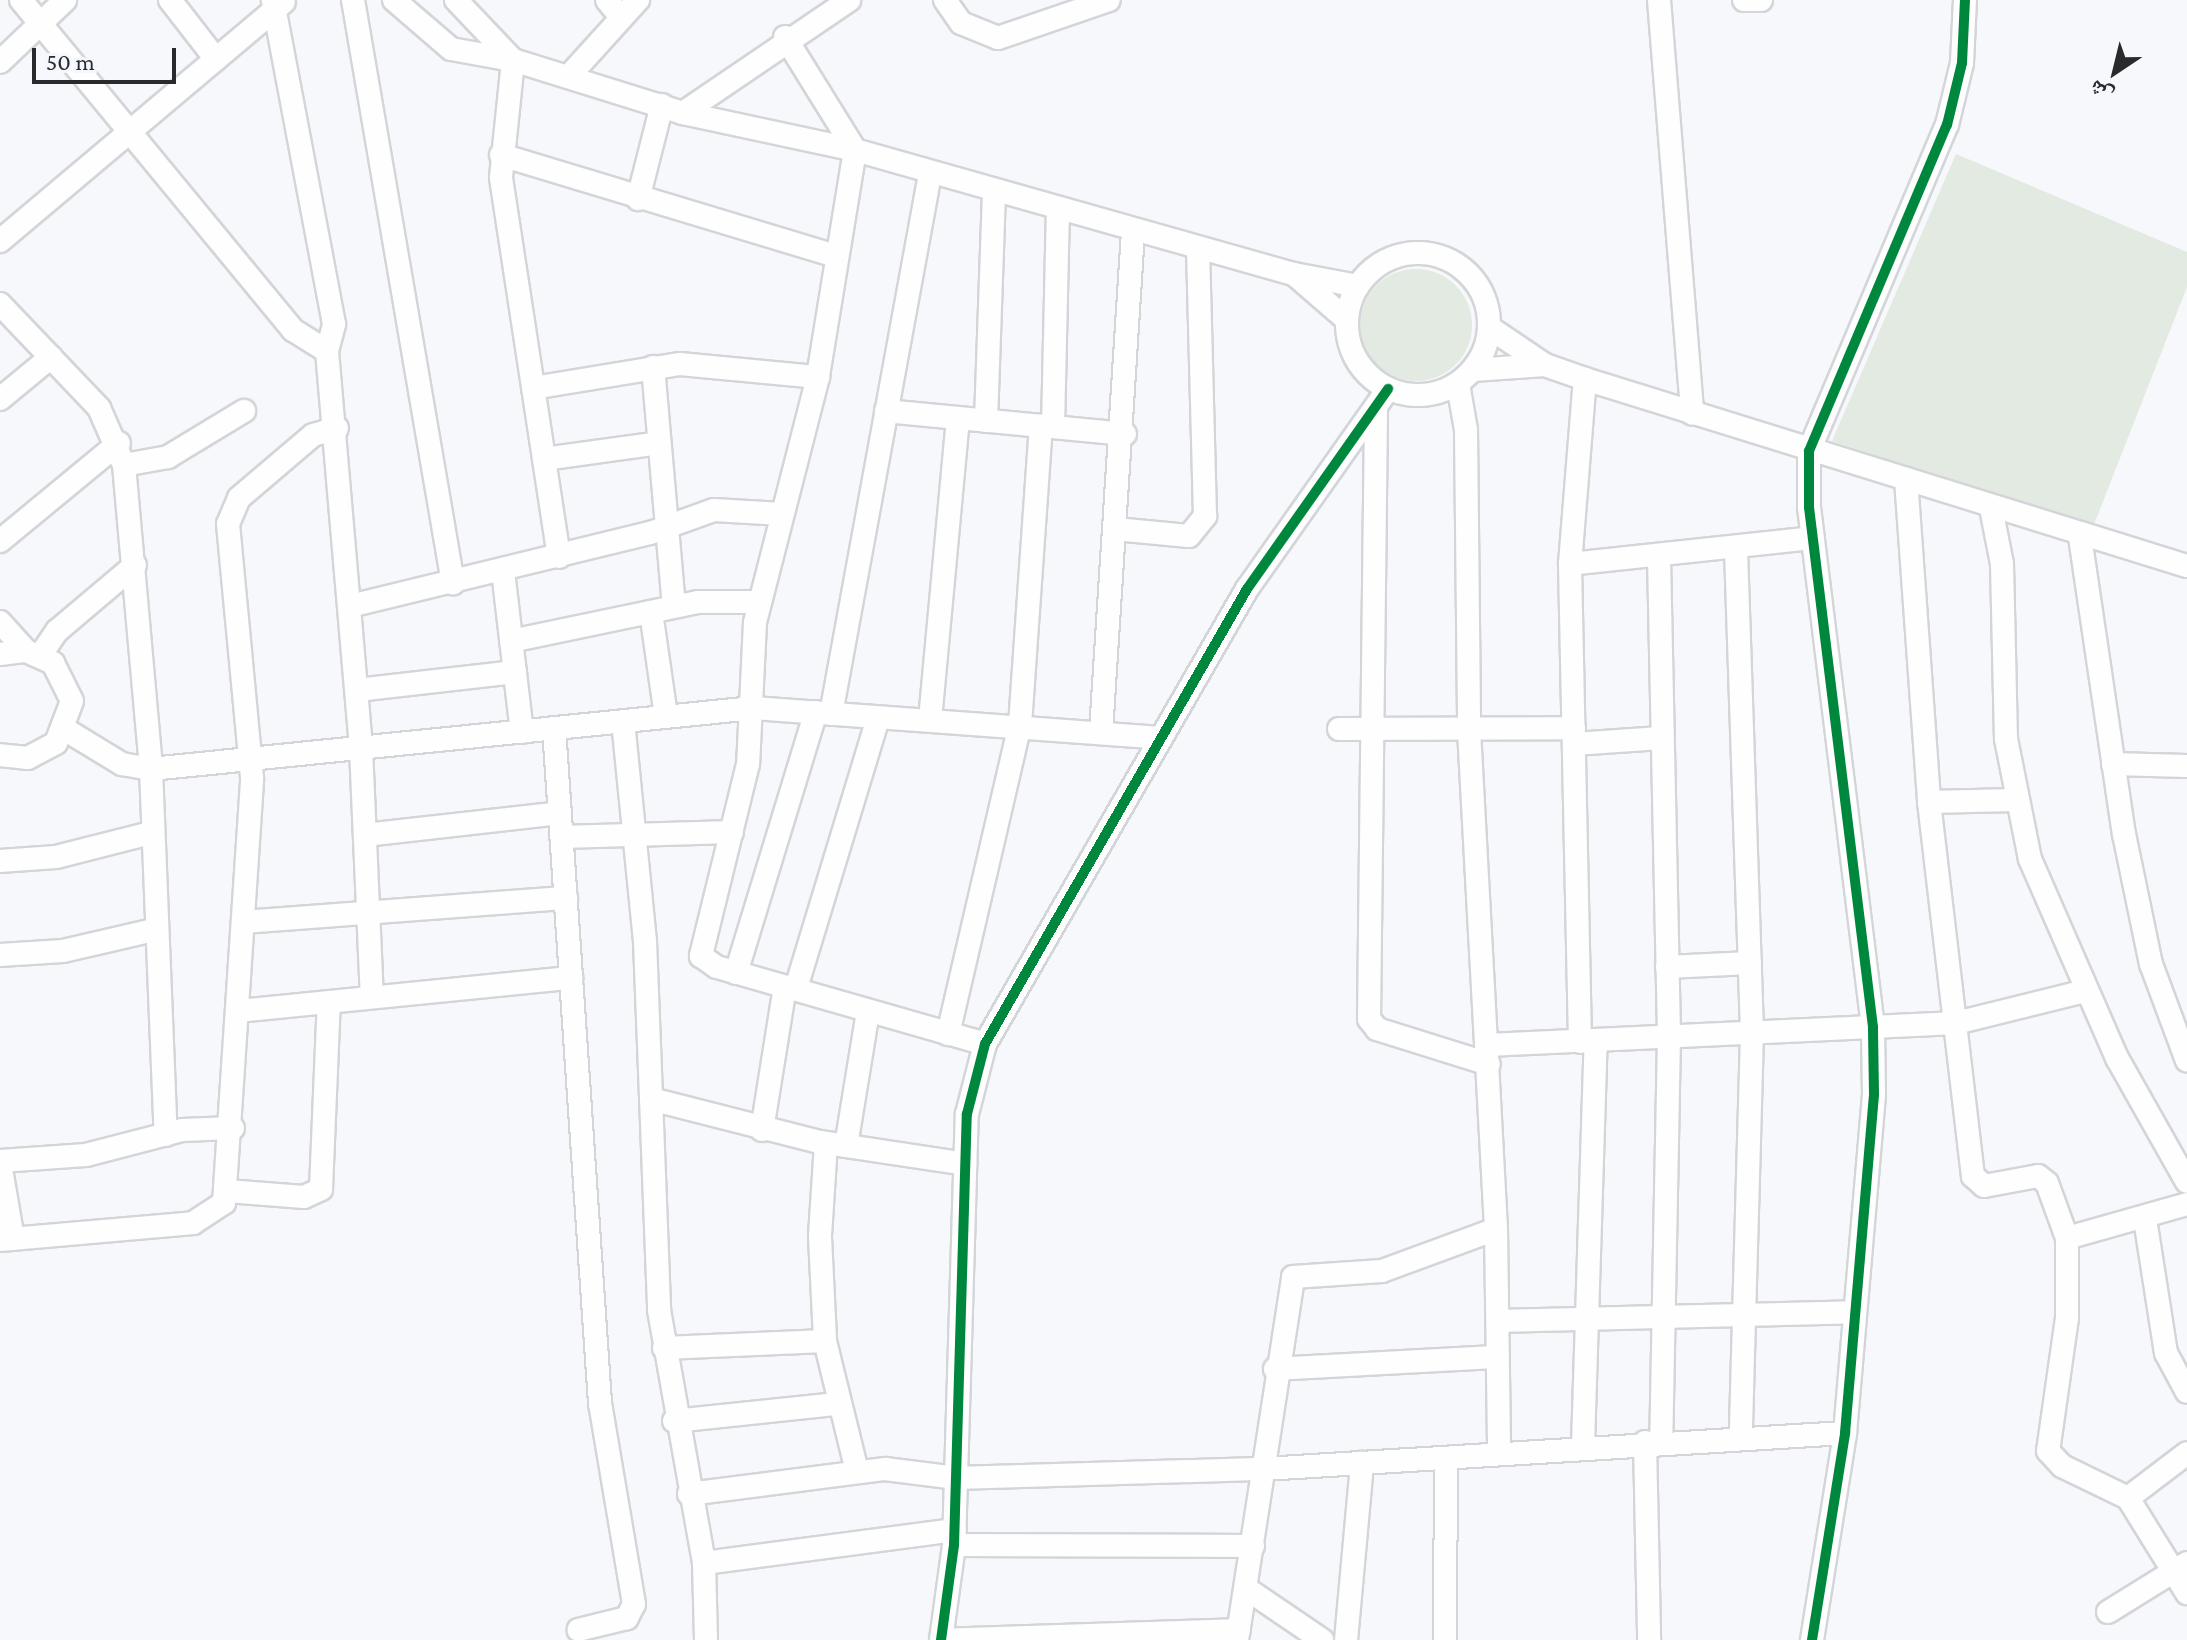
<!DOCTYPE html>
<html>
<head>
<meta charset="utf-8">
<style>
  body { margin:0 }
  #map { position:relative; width:2187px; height:1640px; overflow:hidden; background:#f6f8fb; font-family:"Crimson Pro","Noto Naskh Arabic",serif }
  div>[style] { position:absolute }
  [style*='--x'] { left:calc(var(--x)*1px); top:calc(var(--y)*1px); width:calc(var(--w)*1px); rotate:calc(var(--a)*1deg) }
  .green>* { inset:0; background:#e3eae1 }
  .round { border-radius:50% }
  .roads { filter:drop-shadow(2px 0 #d3d5d8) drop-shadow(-2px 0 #d3d5d8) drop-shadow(0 2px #d3d5d8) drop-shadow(0 -2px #d3d5d8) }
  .minor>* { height:22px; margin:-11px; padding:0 11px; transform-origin:11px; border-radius:11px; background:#fefefe }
  .minor>.ring { margin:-11px; padding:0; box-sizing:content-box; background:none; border:22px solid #fefefe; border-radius:50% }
  .cycleway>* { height:10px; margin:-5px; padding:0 5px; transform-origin:5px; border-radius:5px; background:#00873e }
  span { translate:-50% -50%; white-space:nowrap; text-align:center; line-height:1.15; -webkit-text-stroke:8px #f4f7fd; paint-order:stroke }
  .north { position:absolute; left:2075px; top:32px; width:80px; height:80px; -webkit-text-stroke:6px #f4f7fd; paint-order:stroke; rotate:215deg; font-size:22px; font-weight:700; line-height:32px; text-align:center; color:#292a2c }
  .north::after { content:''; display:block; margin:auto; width:28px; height:36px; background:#292a2c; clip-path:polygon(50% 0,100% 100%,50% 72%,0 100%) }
  .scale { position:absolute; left:32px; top:48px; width:144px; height:36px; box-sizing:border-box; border:4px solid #292a2c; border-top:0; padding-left:10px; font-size:24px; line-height:28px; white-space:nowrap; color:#292a2c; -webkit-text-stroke:6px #f4f7fd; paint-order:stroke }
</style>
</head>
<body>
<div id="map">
  <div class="green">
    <i style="clip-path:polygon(1956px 154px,2187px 252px,2187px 287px,2093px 527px,1832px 441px)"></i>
    <i class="round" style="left:1360px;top:269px;width:112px;height:112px"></i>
  </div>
  <div class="roads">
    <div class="minor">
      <i style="--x:21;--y:0;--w:428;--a:50.5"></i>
      <i style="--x:293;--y:330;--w:40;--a:32"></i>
      <i style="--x:327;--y:351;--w:28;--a:-75"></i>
      <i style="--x:334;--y:324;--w:330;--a:-100.7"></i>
      <i style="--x:170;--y:0;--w:75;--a:52.1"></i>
      <i style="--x:353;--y:0;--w:592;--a:80.27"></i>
      <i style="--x:394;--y:0;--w:75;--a:40.7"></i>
      <i style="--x:451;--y:49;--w:63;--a:10.1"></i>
      <i style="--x:456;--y:0;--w:83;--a:46.5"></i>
      <i style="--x:607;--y:0;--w:21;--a:51"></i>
      <i style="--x:945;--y:0;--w:28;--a:55"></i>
      <i style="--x:961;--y:23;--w:40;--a:22"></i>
      <i style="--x:998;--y:38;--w:117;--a:-18.9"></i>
      <i style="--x:1659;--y:0;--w:415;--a:85.4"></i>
      <i style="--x:1744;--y:0;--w:17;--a:0"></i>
      <i style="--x:785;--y:37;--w:133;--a:58.2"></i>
      <i style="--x:855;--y:150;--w:230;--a:99.3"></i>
      <i style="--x:818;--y:377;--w:254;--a:104.4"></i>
      <i style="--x:755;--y:623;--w:141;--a:92.8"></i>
      <i style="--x:748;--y:764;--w:198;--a:103.8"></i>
      <i style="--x:701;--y:956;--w:19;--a:35"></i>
      <i style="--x:717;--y:967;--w:279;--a:16"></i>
      <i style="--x:0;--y:62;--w:90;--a:-43.6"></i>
      <i style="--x:569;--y:76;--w:103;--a:-47.8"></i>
      <i style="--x:683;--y:113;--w:201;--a:-34.2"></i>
      <i style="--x:501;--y:155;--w:349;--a:16.8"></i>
      <i style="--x:638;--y:199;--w:97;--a:-75.7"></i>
      <i style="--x:0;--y:241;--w:371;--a:-40.1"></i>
      <i class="ring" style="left:1347px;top:253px;width:120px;height:120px"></i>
      <i style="--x:0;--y:304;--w:144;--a:46.4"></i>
      <i style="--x:99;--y:408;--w:62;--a:66.3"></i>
      <i style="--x:124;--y:465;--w:305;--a:84.9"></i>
      <i style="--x:151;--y:769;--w:366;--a:87.7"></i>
      <i style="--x:1347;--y:320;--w:70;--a:-139"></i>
      <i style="--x:1294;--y:274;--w:65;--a:10.6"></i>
      <i style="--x:1490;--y:328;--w:66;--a:33.9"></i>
      <i style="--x:1545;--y:365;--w:42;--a:19.3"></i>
      <i style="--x:1585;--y:379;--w:630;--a:17.26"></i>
      <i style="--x:327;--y:351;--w:398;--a:85.1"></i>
      <i style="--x:361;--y:748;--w:249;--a:87.5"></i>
      <i style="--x:653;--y:367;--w:240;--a:85"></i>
      <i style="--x:1473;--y:370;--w:72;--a:-4"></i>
      <i style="--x:1458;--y:384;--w:47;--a:80.1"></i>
      <i style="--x:1466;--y:430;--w:300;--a:89.4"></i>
      <i style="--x:1469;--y:730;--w:500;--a:86.9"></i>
      <i style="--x:1496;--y:1229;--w:221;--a:89.2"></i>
      <i style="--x:533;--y:388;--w:149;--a:-9.3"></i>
      <i style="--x:680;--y:364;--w:139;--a:5.4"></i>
      <i style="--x:0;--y:399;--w:66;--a:-39.5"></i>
      <i style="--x:886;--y:411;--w:240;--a:5.5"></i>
      <i style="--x:1376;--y:412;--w:607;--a:90.66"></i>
      <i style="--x:1369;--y:1019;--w:13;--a:51"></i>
      <i style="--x:1377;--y:1029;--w:117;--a:17.4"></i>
      <i style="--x:986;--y:421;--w:231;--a:-88"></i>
      <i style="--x:1053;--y:427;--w:217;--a:-88.7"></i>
      <i style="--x:544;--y:459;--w:116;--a:-7.9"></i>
      <i style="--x:124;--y:465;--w:45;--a:-10.3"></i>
      <i style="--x:168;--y:457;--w:89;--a:-31.2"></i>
      <i style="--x:1906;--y:479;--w:324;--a:85.9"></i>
      <i style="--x:1929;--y:802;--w:377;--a:83.3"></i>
      <i style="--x:1973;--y:1176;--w:15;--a:42"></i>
      <i style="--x:1984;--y:1186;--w:55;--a:-10.5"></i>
      <i style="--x:2038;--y:1176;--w:11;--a:38"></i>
      <i style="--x:2047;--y:1183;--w:59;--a:70"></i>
      <i style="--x:2067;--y:1238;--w:125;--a:-15.8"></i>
      <i style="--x:1991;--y:508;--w:57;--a:78.9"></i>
      <i style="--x:2002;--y:564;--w:175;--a:88.7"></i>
      <i style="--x:2006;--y:739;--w:122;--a:78.7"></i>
      <i style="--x:2030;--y:859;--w:217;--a:66.4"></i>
      <i style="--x:2117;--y:1058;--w:142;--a:60.6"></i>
      <i style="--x:1115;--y:529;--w:74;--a:5.4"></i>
      <i style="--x:1189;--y:536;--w:26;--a:-51"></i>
      <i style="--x:1205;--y:516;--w:268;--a:-91.5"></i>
      <i style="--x:2080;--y:537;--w:300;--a:81.6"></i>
      <i style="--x:2124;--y:834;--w:133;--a:78.3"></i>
      <i style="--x:2151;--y:964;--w:103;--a:69.6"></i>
      <i style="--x:0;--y:541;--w:154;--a:-39.5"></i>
      <i style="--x:1736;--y:550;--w:483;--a:88.1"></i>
      <i style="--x:1752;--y:1033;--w:405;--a:91.6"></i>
      <i style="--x:559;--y:557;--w:384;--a:-98.7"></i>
      <i style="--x:501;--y:177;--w:118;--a:-84.1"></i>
      <i style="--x:513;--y:60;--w:178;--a:17.3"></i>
      <i style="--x:683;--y:113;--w:176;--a:12.1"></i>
      <i style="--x:855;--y:150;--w:456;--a:15.8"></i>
      <i style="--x:1659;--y:557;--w:480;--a:88.8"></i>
      <i style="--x:1669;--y:1037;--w:404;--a:91.1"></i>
      <i style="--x:1570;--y:564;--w:244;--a:-6.1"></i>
      <i style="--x:503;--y:571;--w:162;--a:83.3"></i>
      <i style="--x:350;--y:606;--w:309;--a:-13.7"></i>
      <i style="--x:650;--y:533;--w:68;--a:-19.8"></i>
      <i style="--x:714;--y:510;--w:68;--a:3.4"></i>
      <i style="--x:651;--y:612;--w:105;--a:81.8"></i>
      <i style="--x:0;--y:622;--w:39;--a:48"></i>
      <i style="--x:511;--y:641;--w:191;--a:-11.8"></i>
      <i style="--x:698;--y:602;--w:62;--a:0"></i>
      <i style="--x:0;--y:654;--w:26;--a:-7"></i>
      <i style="--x:26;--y:651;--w:30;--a:24"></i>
      <i style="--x:53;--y:663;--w:42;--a:63.4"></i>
      <i style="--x:72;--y:701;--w:45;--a:110.9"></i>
      <i style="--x:56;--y:743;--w:32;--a:152"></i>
      <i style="--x:28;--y:758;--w:28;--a:-174"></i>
      <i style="--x:40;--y:656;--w:30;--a:-56"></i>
      <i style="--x:57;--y:631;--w:102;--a:-40.2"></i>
      <i style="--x:357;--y:690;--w:159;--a:-6.5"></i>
      <i style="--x:831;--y:714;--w:549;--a:-79.61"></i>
      <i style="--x:930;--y:720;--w:303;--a:-84.7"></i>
      <i style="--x:623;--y:721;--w:221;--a:84.3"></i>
      <i style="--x:645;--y:941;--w:369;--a:87.8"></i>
      <i style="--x:659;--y:1310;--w:257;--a:79.9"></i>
      <i style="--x:704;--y:1563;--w:77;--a:88.5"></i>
      <i style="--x:554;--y:728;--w:677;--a:86.1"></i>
      <i style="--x:600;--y:1403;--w:204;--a:80.4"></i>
      <i style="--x:634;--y:1604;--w:16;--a:117"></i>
      <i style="--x:627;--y:1618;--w:50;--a:166.2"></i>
      <i style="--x:1339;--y:729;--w:235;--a:-0.2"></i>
      <i style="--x:66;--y:730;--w:66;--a:31.3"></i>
      <i style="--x:122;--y:764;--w:29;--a:10"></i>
      <i style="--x:151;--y:769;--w:606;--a:-5.78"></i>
      <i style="--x:754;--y:708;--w:407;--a:4.2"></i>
      <i style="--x:1101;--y:732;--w:501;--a:-86.34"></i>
      <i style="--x:1574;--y:744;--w:87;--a:-3.9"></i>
      <i style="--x:2113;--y:764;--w:74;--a:1.5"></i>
      <i style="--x:1929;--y:802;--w:86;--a:-1.3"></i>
      <i style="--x:365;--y:835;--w:196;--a:-6.4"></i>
      <i style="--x:562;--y:837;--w:170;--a:-1.7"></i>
      <i style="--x:0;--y:861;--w:56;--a:-4.1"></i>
      <i style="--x:56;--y:857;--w:97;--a:-14.3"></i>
      <i style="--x:244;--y:922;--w:323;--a:-4.3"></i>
      <i style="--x:0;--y:955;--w:63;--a:-3.6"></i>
      <i style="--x:63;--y:951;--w:93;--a:-13"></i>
      <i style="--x:1667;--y:967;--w:83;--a:-2.8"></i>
      <i style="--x:736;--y:973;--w:273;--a:-73"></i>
      <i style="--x:796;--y:988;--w:282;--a:-73.1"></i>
      <i style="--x:238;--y:1011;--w:335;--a:-5.7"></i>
      <i style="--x:948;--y:1034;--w:317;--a:-76.9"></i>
      <i style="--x:1020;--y:725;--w:300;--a:-86"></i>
      <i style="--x:1580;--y:1042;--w:478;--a:-91.2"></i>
      <i style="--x:1570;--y:564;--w:186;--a:-85.4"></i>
      <i style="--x:1488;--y:1045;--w:469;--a:-2.7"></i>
      <i style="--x:1956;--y:1023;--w:133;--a:-13.9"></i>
      <i style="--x:651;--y:1099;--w:174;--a:14.3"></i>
      <i style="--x:820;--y:1142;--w:147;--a:8.6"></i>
      <i style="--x:762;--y:1130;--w:145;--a:-80.9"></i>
      <i style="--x:826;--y:1143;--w:94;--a:93.7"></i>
      <i style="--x:820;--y:1237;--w:104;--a:87.2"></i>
      <i style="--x:825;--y:1341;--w:134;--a:76.2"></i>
      <i style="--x:846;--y:1146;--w:137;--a:-80.7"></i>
      <i style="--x:0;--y:1161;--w:86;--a:-4"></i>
      <i style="--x:86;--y:1155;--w:99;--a:-14.6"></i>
      <i style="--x:182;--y:1130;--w:51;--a:-2.2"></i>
      <i style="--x:0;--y:1163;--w:77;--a:80.3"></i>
      <i style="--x:227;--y:1191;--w:77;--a:4.5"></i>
      <i style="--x:304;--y:1197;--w:19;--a:-25"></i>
      <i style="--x:321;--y:1189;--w:187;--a:-87.6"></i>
      <i style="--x:2145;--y:1219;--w:136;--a:81.1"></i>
      <i style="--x:2166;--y:1353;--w:44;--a:61.7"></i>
      <i style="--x:2067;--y:1238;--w:80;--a:90"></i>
      <i style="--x:2067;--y:1318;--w:134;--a:98.1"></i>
      <i style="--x:2048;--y:1451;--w:21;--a:47"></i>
      <i style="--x:2062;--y:1466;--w:73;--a:25.9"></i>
      <i style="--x:2128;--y:1498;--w:112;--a:58.2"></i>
      <i style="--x:0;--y:1240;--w:194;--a:-5"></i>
      <i style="--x:193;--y:1223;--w:37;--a:-33"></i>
      <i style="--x:224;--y:1203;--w:426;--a:-86.2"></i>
      <i style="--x:252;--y:778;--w:255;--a:-95.4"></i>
      <i style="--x:228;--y:524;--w:28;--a:-67"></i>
      <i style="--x:239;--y:498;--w:97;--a:-40.4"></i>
      <i style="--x:313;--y:435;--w:25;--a:-16"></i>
      <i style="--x:1498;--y:1321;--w:356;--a:-1.4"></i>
      <i style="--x:664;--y:1348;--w:161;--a:-2.5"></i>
      <i style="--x:1275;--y:1369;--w:223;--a:-3.1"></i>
      <i style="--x:674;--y:1421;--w:164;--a:-6"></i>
      <i style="--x:1645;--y:1442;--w:198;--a:88.8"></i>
      <i style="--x:1583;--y:1445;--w:403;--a:-88.2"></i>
      <i style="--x:689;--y:1494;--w:198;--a:-7.3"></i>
      <i style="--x:885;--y:1469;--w:72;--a:7.2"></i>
      <i style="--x:956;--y:1478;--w:308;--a:-1.7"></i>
      <i style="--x:1264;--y:1469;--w:582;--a:-3.55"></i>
      <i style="--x:2128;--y:1498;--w:74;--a:-37.3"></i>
      <i style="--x:954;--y:1545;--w:299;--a:0.2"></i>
      <i style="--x:704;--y:1563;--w:253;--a:-7.5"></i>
      <i style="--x:1247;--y:1589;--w:91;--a:34.2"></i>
      <i style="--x:2108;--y:1612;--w:93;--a:-31.8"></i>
      <i style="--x:941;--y:1640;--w:96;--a:-82.2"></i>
      <i style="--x:954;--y:1545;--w:431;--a:-88.3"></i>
      <i style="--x:967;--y:1114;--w:72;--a:-75.6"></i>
      <i style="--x:985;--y:1044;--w:525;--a:-60.07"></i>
      <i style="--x:1247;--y:589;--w:245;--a:-54.8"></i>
      <i style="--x:941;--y:1640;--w:298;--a:-1.9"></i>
      <i style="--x:1237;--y:1640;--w:367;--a:-81.2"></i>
      <i style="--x:1293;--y:1277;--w:89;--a:-3.9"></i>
      <i style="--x:1382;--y:1271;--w:121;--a:-20.2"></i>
      <i style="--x:1346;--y:1640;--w:178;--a:-84.8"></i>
      <i style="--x:1445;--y:1640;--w:182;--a:-89.7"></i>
      <i style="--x:1812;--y:1640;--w:210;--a:-80.9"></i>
      <i style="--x:1845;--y:1433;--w:340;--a:-85.1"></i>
      <i style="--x:1874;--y:1094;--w:67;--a:-90.9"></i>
      <i style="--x:1873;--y:1027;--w:524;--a:-97.02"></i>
      <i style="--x:1809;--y:507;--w:56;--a:-90"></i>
      <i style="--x:1809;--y:451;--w:354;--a:-67.1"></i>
      <i style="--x:1947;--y:125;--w:64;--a:-76.4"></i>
      <i style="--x:1962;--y:63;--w:63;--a:-87.3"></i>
    </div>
  </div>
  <div class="cycleway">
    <i style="--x:941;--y:1640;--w:96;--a:-82.2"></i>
    <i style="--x:954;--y:1545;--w:431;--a:-88.3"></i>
    <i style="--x:967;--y:1114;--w:72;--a:-75.6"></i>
    <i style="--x:985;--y:1044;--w:525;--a:-60.07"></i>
    <i style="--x:1247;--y:589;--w:245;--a:-54.8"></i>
    <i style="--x:1812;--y:1640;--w:210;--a:-80.9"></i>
    <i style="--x:1845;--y:1433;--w:340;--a:-85.1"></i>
    <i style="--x:1874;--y:1094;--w:67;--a:-90.9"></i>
    <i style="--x:1873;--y:1027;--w:524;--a:-97.02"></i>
    <i style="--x:1809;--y:507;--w:56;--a:-90"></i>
    <i style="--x:1809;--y:451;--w:354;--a:-67.1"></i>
    <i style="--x:1947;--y:125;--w:64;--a:-76.4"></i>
    <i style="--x:1962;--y:63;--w:63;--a:-87.3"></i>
  </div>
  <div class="north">ش</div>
  <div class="scale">50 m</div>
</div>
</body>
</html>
